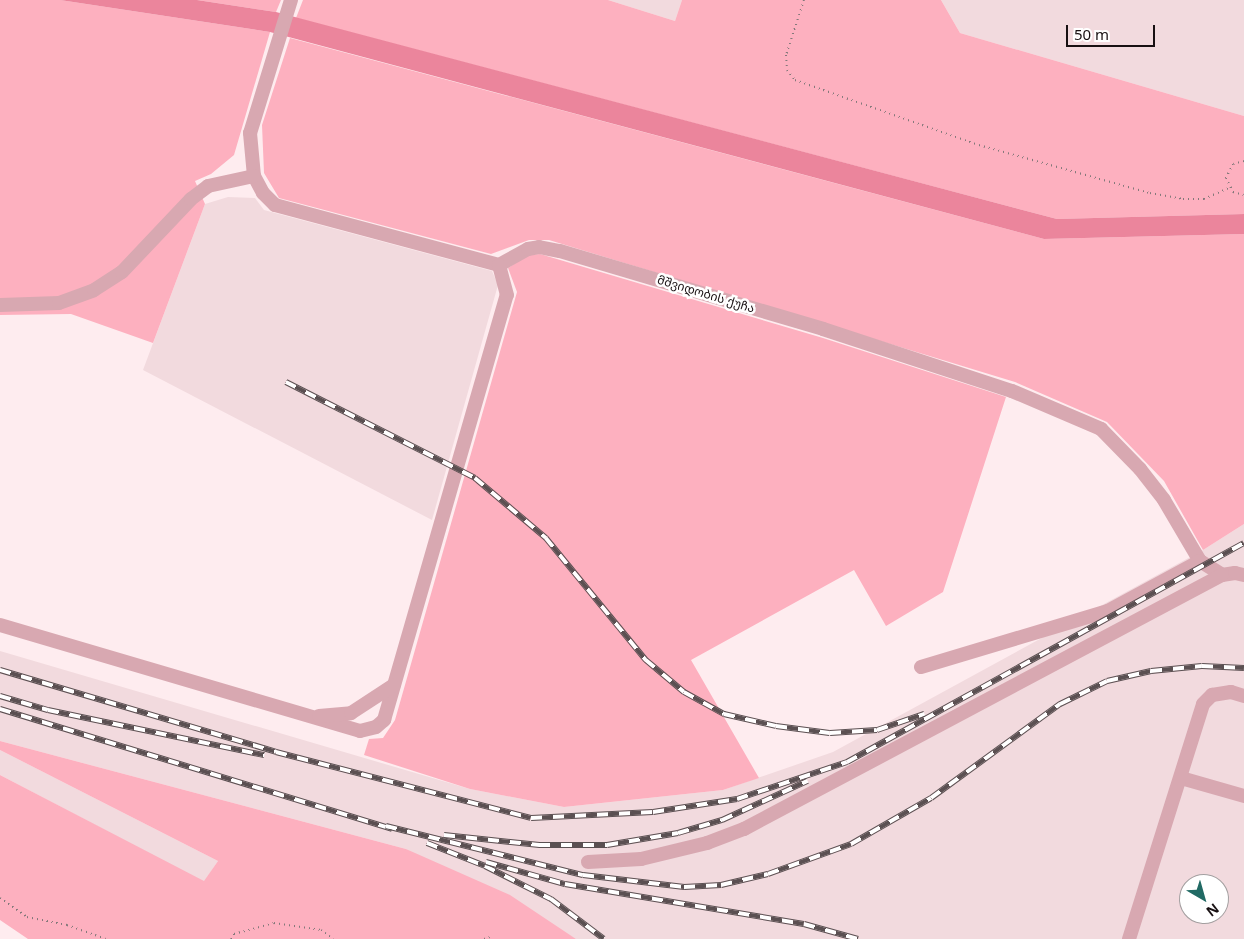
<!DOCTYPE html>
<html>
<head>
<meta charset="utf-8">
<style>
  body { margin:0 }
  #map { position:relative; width:1244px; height:939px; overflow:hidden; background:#feecef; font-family:"Noto Sans","Noto Sans Georgian",sans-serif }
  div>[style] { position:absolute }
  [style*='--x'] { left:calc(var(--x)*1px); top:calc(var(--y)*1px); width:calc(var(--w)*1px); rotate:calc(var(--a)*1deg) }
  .built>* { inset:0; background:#f2dade }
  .green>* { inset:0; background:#fdb0bf }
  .water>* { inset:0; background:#eb859c }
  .path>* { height:2px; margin-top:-1px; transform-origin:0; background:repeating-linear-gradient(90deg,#84787a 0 1px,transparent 0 5px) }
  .minor>* { height:14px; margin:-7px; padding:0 7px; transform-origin:7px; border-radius:7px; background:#d8a8b1 }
  .rail>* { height:5.5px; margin-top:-2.75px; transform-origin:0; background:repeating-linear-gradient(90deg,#fff 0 11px,#5b5052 0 22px); box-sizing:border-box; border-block:1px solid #5b5052 }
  span { translate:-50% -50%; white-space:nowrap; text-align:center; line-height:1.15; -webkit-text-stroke:5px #fff; paint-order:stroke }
  .street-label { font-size:12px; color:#181012 }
  .north { position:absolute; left:1179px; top:874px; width:50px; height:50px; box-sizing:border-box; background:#fff; border:1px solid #a39fa0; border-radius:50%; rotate:142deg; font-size:14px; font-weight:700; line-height:20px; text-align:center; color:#181012 }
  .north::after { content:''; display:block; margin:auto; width:18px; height:22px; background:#216a64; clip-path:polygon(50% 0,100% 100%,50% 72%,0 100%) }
  .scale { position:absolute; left:1066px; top:25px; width:89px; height:22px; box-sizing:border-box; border:2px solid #181012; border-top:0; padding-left:6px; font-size:15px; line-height:18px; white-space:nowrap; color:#181012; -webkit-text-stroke:4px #fff; paint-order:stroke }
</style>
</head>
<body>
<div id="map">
  <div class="built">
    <i style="clip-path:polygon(608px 0,682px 0,675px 21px)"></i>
    <i style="clip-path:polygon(941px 0,1244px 0,1244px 116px,960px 33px)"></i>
    <i style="clip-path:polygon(228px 197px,255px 198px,264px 210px,492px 271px,498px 285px,432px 520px,143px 370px,205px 204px)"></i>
    <i style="clip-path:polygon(evenodd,1244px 524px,1244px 939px,576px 939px,406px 849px,0 741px,0 651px,470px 789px,564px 807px,723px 790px,833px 752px,1203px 550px,1244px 524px,1189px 884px,1219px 884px,1219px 914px,1189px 914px,1189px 884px)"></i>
    <i style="clip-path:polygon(0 750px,218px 861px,204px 882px,0 775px)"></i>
  </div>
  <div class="green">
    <i style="clip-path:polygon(0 0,60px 0,270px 32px,234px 155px,211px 174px,195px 181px,205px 204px,153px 343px,71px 314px,0 315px)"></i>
    <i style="clip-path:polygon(197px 0,281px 0,276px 12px)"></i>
    <i style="clip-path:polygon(303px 0,608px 0,675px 21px,682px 0,941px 0,960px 33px,1244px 116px,1244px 214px,1057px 219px,296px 18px)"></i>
    <i style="clip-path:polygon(290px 38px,1044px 239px,1244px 234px,1244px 524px,1203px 550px,1164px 481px,1107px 422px,1015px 382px,549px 240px,529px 240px,491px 254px,279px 198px,264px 173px,262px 125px)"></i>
    <i style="clip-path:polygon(540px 254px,823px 338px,1006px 397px,943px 592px,886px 626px,854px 570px,691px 660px,759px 778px,723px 790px,564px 807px,470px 789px,364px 755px,369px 739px,383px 738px,395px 720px,517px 292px,508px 268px,528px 255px)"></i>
    <i style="clip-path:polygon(0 741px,406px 849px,510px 895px,576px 939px,28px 939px,0 920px,0 775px,204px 881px,218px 861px,0 750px)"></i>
  </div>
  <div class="water">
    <i style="clip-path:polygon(60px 0,197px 0,276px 12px,1057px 219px,1244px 214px,1244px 234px,1044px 239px,270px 32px)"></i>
  </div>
  <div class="path">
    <i style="--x:804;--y:0;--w:58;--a:108.1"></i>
    <i style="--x:786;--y:55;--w:15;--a:86"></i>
    <i style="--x:787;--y:70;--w:13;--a:51"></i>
    <i style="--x:795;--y:80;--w:195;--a:19.5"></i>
    <i style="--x:979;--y:145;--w:178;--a:15.7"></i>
    <i style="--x:1150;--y:193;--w:34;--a:10"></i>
    <i style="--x:1183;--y:199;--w:21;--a:0"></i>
    <i style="--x:1204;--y:199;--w:27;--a:-24"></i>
    <i style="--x:1244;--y:161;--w:11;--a:165"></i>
    <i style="--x:1233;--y:164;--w:16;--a:117"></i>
    <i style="--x:1226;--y:178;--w:16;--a:63"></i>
    <i style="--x:1233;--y:192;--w:11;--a:15"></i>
    <i style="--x:0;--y:898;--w:33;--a:35"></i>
    <i style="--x:27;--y:917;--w:41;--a:11.3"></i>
    <i style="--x:67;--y:925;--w:41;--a:19.7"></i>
    <i style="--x:231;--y:939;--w:6;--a:-59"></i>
    <i style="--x:234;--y:934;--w:41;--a:-15.4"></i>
    <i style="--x:274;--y:923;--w:48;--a:8.5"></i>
    <i style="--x:321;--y:930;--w:15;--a:37"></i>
    <i style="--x:484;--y:939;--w:6;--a:-18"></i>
  </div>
  <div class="minor">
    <i style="--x:291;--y:0;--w:139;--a:107.1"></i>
    <i style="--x:250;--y:133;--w:43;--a:84.7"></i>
    <i style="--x:254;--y:176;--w:19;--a:62"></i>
    <i style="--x:263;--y:193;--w:17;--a:45"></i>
    <i style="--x:275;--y:205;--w:232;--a:15"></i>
    <i style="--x:499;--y:265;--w:33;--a:-29"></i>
    <i style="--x:528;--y:249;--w:11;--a:-10"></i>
    <i style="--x:539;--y:247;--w:21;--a:11"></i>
    <i style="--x:560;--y:251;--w:274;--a:16.5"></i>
    <i style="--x:823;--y:329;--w:199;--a:18.2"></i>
    <i style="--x:1012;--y:391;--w:97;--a:23.1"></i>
    <i style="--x:1101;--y:429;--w:56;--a:45.7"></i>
    <i style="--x:1140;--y:469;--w:39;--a:52"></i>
    <i style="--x:1164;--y:500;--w:71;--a:59.5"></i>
    <i style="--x:1200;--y:561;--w:26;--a:32"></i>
    <i style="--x:1222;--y:575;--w:13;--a:-9"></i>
    <i style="--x:1235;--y:573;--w:9;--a:13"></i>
    <i style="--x:0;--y:305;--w:59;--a:-1.9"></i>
    <i style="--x:59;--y:303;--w:37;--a:-20"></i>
    <i style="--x:94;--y:290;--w:33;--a:-33"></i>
    <i style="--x:122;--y:272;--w:100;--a:-46.6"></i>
    <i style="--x:191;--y:199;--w:21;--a:-37"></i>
    <i style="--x:208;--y:186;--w:47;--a:-12.3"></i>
    <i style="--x:0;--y:625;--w:375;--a:16.4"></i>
    <i style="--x:360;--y:731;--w:16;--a:-14"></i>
    <i style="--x:376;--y:727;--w:11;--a:-41"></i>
    <i style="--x:384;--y:720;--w:442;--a:-73.9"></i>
    <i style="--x:507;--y:295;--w:31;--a:-105"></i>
    <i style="--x:921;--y:667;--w:195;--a:-16.7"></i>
    <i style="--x:1108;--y:611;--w:105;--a:-28.5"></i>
    <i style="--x:319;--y:716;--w:32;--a:-5"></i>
    <i style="--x:351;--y:713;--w:51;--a:-33.1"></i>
    <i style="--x:1181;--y:778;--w:66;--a:15.9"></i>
    <i style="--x:588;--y:862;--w:53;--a:-3.2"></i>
    <i style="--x:641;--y:859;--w:68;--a:-13.6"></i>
    <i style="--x:707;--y:843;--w:40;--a:-21"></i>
    <i style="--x:744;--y:829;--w:541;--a:-27.99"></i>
    <i style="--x:1129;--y:939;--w:246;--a:-72.5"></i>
    <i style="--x:1203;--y:704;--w:13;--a:-45"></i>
    <i style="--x:1212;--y:695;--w:19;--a:-9"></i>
    <i style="--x:1231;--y:692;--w:14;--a:17"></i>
  </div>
  <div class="rail">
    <i style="--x:286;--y:382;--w:212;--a:26.9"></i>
    <i style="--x:475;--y:478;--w:93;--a:40.2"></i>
    <i style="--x:546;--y:538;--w:158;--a:50.7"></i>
    <i style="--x:646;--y:660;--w:50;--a:40.1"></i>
    <i style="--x:684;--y:692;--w:46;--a:28.8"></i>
    <i style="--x:724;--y:714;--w:53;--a:13"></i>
    <i style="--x:776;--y:726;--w:54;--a:7.4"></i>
    <i style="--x:830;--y:733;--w:47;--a:-3.7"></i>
    <i style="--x:877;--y:730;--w:50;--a:-18.8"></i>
    <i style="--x:0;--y:670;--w:288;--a:16.5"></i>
    <i style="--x:276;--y:752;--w:263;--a:14.5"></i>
    <i style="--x:531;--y:818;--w:122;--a:-2.8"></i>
    <i style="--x:653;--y:812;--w:85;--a:-8.8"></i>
    <i style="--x:737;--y:799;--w:116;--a:-18.6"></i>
    <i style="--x:847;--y:762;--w:453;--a:-28.9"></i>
    <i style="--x:0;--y:696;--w:50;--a:16.3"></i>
    <i style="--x:48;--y:710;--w:221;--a:11.8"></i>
    <i style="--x:0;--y:709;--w:410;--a:17"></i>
    <i style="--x:386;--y:826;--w:203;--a:14"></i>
    <i style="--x:583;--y:875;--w:102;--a:6.8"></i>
    <i style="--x:684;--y:887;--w:37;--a:-3"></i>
    <i style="--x:721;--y:885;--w:48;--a:-13.2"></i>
    <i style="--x:768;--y:874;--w:88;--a:-19.9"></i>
    <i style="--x:851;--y:844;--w:92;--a:-29.9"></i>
    <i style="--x:931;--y:798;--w:160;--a:-36.1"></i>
    <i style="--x:1060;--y:704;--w:52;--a:-26.1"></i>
    <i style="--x:1107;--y:681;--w:45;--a:-12.8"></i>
    <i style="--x:1151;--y:671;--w:51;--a:-5.6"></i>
    <i style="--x:1202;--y:666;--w:42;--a:2.7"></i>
    <i style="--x:444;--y:835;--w:96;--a:6"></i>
    <i style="--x:539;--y:845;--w:68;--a:0"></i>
    <i style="--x:607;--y:845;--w:72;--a:-9.6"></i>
    <i style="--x:678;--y:833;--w:46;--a:-16.5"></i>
    <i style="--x:722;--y:820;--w:94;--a:-24.6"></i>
    <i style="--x:427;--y:843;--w:62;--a:21.6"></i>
    <i style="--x:485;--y:866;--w:74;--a:26.6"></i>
    <i style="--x:551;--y:899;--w:66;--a:37"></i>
    <i style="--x:486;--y:862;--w:82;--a:15.6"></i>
    <i style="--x:565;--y:884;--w:242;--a:9.5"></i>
    <i style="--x:804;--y:924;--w:56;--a:15.5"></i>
  </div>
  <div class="street-label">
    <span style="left:706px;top:294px;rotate:17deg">მშვიდობის ქუჩა</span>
  </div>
  <div class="north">N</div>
  <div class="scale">50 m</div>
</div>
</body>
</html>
